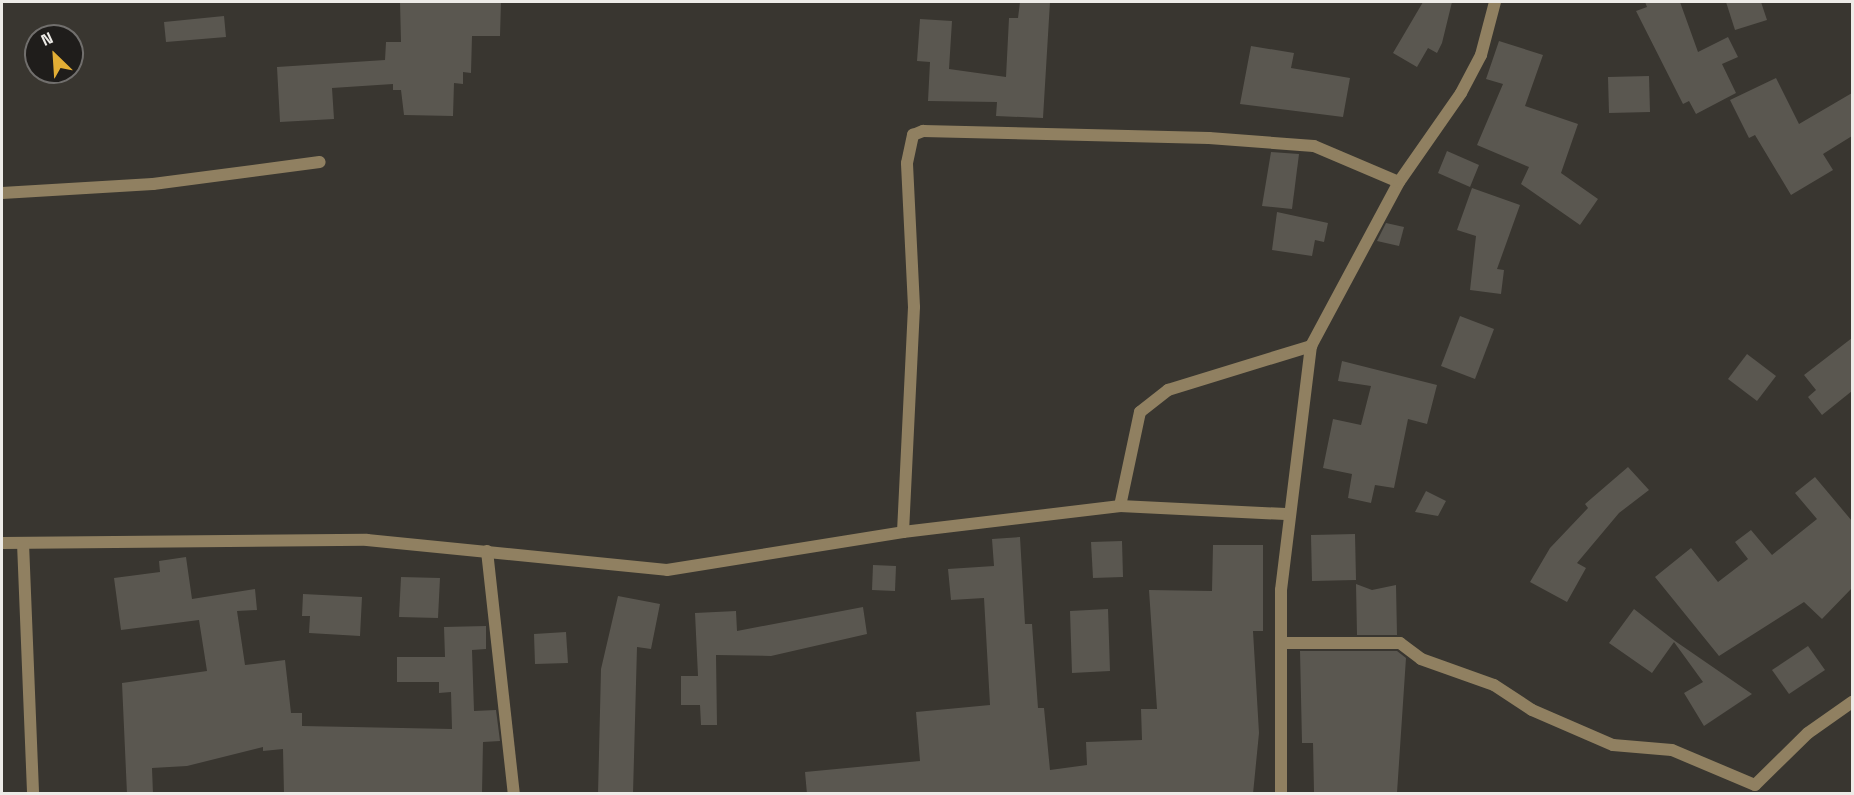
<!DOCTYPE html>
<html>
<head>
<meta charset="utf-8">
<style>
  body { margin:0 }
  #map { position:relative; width:1854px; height:795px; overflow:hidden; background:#393630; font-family:"Space Grotesk",sans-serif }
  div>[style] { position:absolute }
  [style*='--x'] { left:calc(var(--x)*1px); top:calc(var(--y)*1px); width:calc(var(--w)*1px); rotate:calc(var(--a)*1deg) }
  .building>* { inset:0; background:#5a5750 }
  .minor>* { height:12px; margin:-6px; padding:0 6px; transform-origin:6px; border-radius:6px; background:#908061 }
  span { translate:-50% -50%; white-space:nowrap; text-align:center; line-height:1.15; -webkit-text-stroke:4.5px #1f1d1b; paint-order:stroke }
  .frame { position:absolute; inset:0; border:3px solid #edebe7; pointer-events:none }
  .north { position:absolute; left:24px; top:24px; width:60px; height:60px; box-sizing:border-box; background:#1f1d1b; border:2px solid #716f6d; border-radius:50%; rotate:335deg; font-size:16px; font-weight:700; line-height:24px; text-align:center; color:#edebe7 }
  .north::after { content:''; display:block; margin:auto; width:21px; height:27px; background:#e3ae35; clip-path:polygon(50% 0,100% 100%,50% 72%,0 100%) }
</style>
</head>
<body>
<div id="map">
  <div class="building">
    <i style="clip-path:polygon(400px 2px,501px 2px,500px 36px,472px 36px,471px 73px,463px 72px,463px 84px,454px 83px,453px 116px,404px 115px,401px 90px,393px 90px,393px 84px,332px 88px,334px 119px,280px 122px,277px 67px,385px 60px,386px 42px,401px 42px)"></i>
    <i style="clip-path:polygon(1020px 2px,1050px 2px,1043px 118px,996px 116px,997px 102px,928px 101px,930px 62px,917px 61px,920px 19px,952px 21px,949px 69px,1006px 77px,1009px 18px,1018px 18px)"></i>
    <i style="clip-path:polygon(1423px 2px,1452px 2px,1442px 43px,1437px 53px,1428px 48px,1417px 67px,1393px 53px)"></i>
    <i style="clip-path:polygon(1645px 2px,1680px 2px,1698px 52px,1728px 37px,1738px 57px,1722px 64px,1736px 93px,1696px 114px,1689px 101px,1683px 104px,1636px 11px,1647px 7px)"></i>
    <i style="clip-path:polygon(1726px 2px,1761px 2px,1767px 20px,1735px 30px)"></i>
    <i style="clip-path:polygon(224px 16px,226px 37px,166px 42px,164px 22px)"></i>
    <i style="clip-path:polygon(1499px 41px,1543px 55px,1525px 106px,1578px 124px,1561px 173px,1598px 199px,1580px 225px,1521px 184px,1529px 167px,1477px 145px,1503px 84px,1486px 79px)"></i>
    <i style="clip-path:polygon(1251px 46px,1294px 53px,1291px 68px,1350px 78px,1343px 117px,1240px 104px)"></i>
    <i style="clip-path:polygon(1649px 76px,1650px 112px,1609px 113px,1608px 77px)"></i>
    <i style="clip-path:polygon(1776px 78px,1799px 124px,1852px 93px,1852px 136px,1823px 154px,1833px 170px,1791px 195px,1755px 135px,1749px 138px,1730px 100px)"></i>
    <i style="clip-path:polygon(1447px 151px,1479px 165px,1470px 187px,1438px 173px)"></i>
    <i style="clip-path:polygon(1271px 152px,1299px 154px,1292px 209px,1262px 206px)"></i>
    <i style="clip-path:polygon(1472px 188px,1520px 205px,1497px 269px,1504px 270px,1501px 294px,1470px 290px,1476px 236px,1457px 230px)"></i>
    <i style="clip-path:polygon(1277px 212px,1328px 223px,1324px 242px,1315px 240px,1312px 256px,1272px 250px)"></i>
    <i style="clip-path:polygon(1386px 223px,1404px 227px,1399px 246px,1377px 241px)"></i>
    <i style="clip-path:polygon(1460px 316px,1494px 329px,1475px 379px,1441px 366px)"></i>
    <i style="clip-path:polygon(1852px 338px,1852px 391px,1822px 415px,1808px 397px,1816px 390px,1804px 375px)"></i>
    <i style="clip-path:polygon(1747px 354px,1776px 376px,1757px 401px,1728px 379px)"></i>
    <i style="clip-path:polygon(1342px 361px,1437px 385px,1427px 424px,1408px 419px,1394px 488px,1375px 485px,1371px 503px,1348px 498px,1352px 474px,1323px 468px,1333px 419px,1361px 425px,1371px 386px,1338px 381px)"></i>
    <i style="clip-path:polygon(1628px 467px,1649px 490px,1619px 513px,1577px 563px,1586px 568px,1567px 602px,1530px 582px,1550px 548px,1588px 508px,1585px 504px)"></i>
    <i style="clip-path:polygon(1815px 477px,1852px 521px,1852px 588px,1822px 619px,1804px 602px,1719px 656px,1655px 577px,1691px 548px,1718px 582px,1748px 559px,1735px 542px,1751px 530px,1772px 555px,1817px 519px,1795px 493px)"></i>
    <i style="clip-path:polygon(1426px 491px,1446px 501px,1438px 516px,1415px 512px)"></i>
    <i style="clip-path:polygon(1355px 534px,1356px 580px,1312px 581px,1311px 535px)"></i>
    <i style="clip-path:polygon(1020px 537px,1025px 624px,1032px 624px,1038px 708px,1044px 708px,1050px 770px,1087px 765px,1086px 742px,1142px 740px,1141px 709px,1157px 709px,1149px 590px,1212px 591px,1213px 545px,1263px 545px,1263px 631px,1253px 631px,1259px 733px,1253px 794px,807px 794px,805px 772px,920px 761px,916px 712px,990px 705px,984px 598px,951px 600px,948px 569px,994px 566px,992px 539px)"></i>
    <i style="clip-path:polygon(1122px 541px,1123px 577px,1093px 578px,1091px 542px)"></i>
    <i style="clip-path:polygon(186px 557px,192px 599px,255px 589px,257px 610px,237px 611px,245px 665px,285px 660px,291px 713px,302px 713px,302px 726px,452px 729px,451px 692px,439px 693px,439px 682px,397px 682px,397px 657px,445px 657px,444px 627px,486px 626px,486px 649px,472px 650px,474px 711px,496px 710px,500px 741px,483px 742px,482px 794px,284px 794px,283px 749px,263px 751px,263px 747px,187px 766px,152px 768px,153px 794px,127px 794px,122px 683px,207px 671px,199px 620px,121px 630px,114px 578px,160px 572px,159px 561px)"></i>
    <i style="clip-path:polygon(873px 565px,896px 566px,895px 591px,872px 590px)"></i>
    <i style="clip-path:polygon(401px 577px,440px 578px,438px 618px,399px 617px)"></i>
    <i style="clip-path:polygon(1356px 584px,1372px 590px,1396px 585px,1397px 635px,1357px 635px)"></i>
    <i style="clip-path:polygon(303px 594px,362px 597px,360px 636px,309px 633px,310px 616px,302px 616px)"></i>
    <i style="clip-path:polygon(618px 596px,660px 604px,651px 649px,637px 647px,633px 794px,598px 794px,601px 669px)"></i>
    <i style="clip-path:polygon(863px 607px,867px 634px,771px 656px,716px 655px,717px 725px,701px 725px,700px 705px,681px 705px,681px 676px,698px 676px,695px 613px,736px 611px,737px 631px)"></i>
    <i style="clip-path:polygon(1108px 609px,1110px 671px,1072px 673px,1070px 611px)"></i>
    <i style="clip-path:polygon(1634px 609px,1675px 641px,1752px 694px,1704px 726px,1684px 693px,1703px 682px,1674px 642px,1652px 673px,1609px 643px)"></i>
    <i style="clip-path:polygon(566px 632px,568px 663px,535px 664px,534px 634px)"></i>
    <i style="clip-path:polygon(1808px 646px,1825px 670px,1789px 694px,1772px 670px)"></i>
    <i style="clip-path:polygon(1300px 651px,1397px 651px,1406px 658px,1397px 793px,1314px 792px,1313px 743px,1302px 743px)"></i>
  </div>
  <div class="minor">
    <i style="--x:2;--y:193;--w:151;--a:-3.4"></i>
    <i style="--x:153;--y:184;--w:168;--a:-7.5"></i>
    <i style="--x:1120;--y:506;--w:96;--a:-78"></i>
    <i style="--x:1140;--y:412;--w:36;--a:-38"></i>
    <i style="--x:1168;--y:390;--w:150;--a:-17.1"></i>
    <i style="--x:903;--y:532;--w:225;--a:-87.2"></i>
    <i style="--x:914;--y:307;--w:144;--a:-92.8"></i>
    <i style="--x:907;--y:163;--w:29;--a:-78"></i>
    <i style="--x:913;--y:135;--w:11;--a:-22"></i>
    <i style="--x:923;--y:131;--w:286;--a:1.4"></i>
    <i style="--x:1209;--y:138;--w:105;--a:4.4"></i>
    <i style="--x:1314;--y:146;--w:92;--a:23"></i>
    <i style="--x:2;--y:543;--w:365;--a:-0.5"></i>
    <i style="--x:367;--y:540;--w:301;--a:5.7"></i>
    <i style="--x:667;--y:570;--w:239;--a:-9.1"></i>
    <i style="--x:903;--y:532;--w:219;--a:-6.8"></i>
    <i style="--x:1120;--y:506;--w:166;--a:2.8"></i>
    <i style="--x:23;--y:543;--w:251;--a:87.7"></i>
    <i style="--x:487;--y:551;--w:244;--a:83.7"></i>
    <i style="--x:1282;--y:643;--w:118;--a:0"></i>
    <i style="--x:1400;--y:643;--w:26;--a:37"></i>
    <i style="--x:1421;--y:659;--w:77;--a:19.6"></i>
    <i style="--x:1494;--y:685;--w:45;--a:33.3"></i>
    <i style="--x:1532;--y:710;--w:88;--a:23.4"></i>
    <i style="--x:1613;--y:745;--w:59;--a:4.8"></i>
    <i style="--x:1672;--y:750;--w:90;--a:22.9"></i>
    <i style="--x:1755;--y:785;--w:74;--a:-44.5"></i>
    <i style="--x:1808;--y:733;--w:54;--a:-35.2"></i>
    <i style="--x:1281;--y:794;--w:204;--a:-90"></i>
    <i style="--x:1281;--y:590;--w:246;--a:-83"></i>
    <i style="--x:1311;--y:346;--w:186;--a:-61.8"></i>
    <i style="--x:1399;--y:182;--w:108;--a:-55.1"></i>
    <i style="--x:1461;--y:93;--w:43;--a:-62.2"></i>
    <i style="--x:1481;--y:55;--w:55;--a:-75.2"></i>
  </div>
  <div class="frame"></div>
  <div class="north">N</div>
</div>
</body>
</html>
